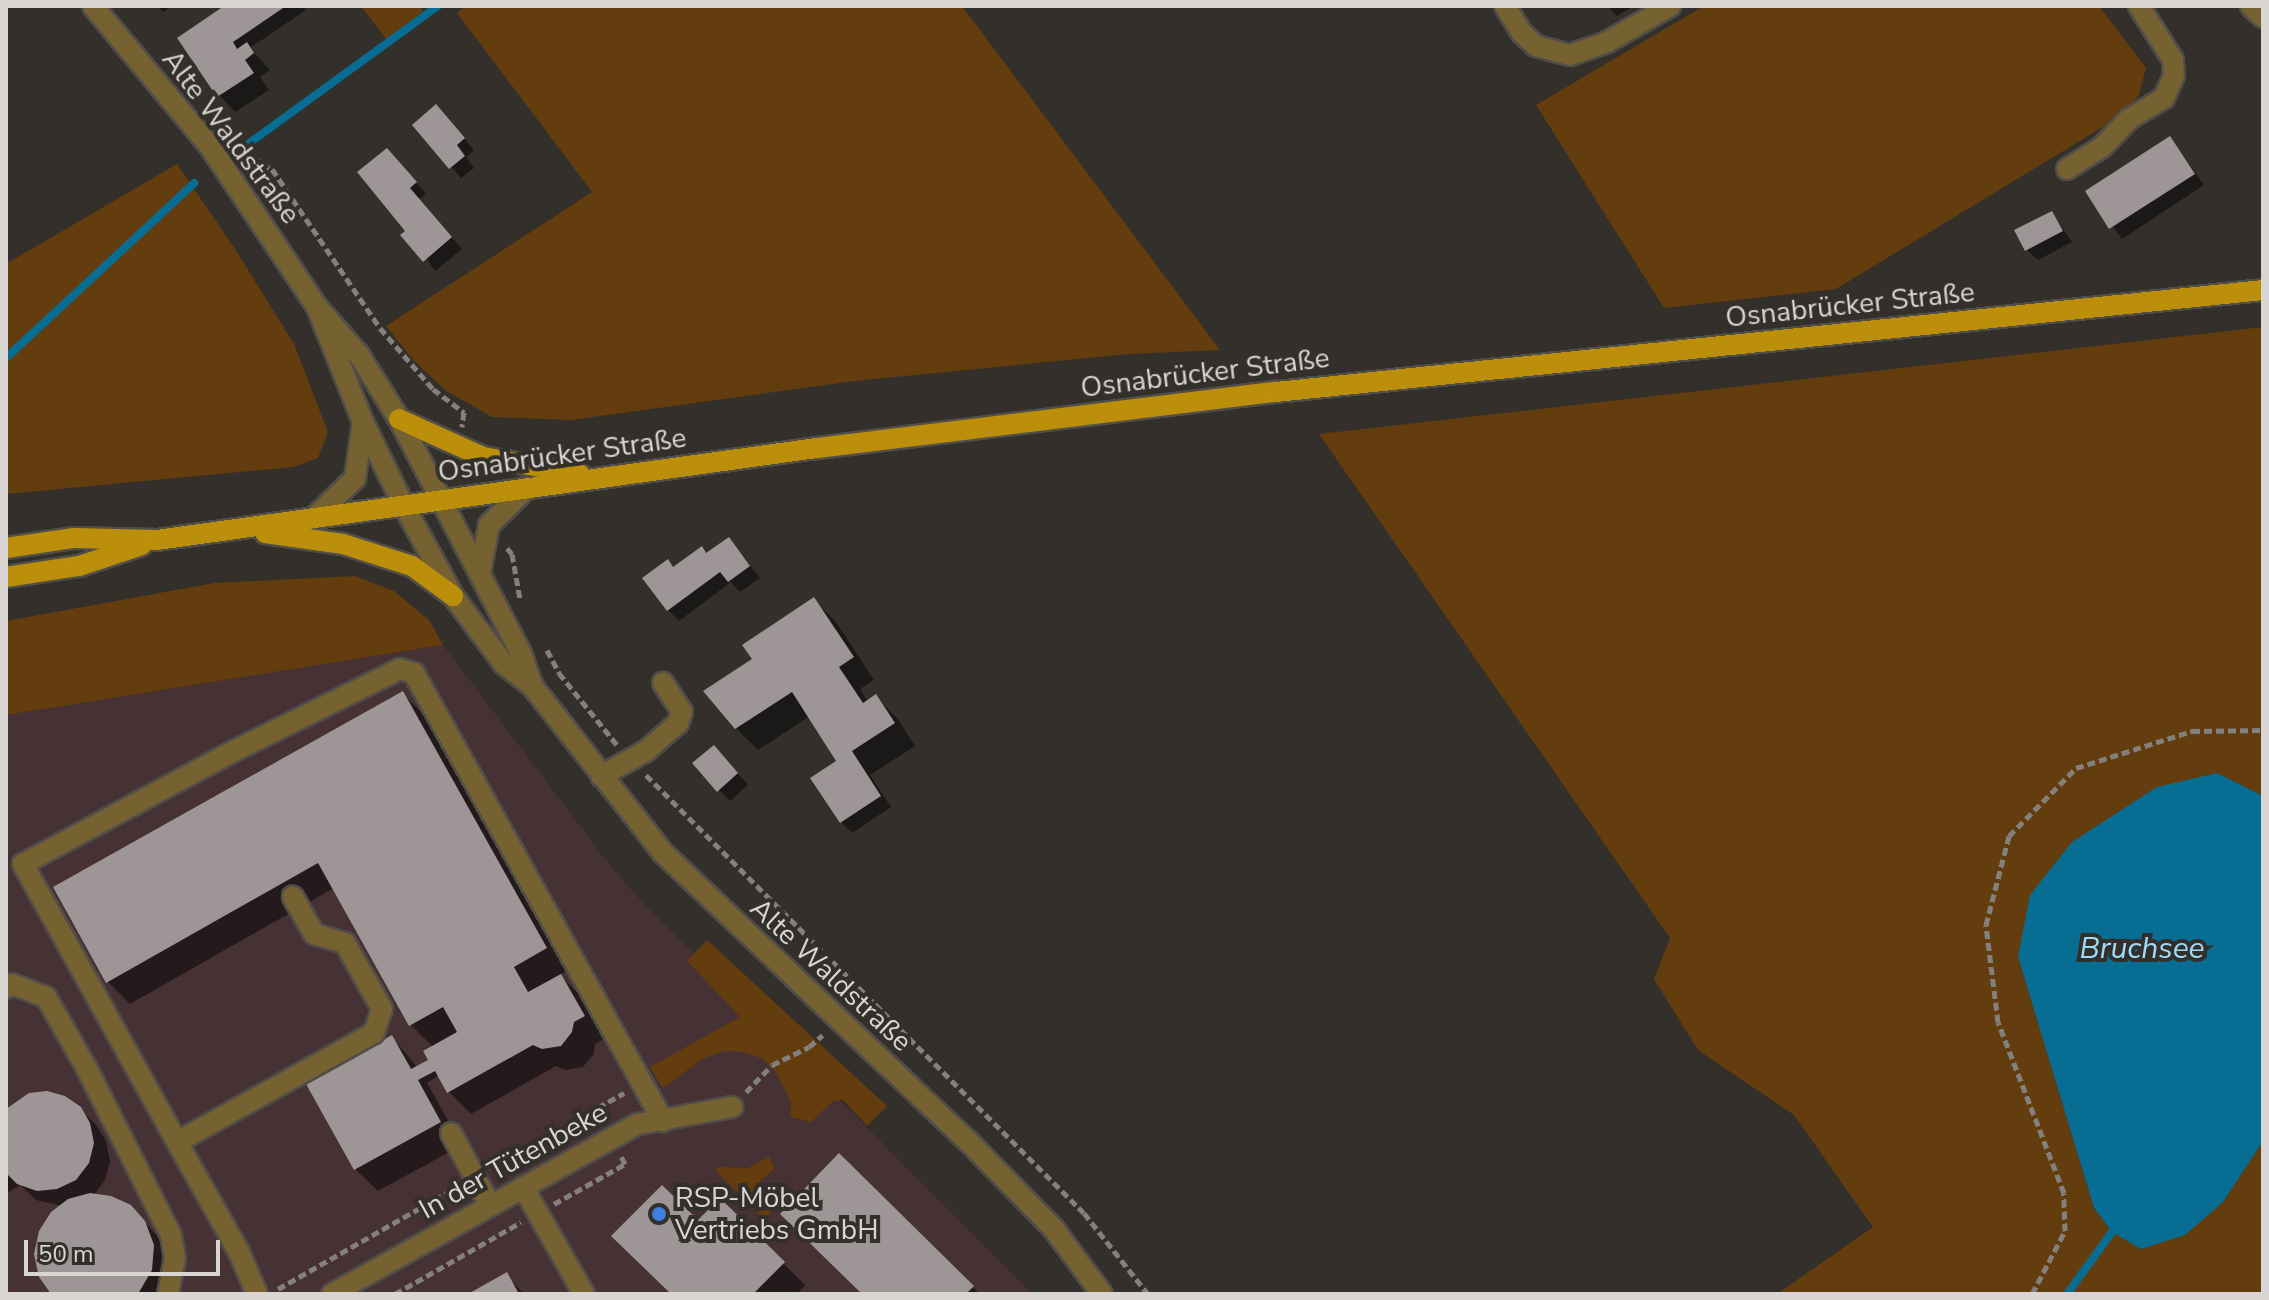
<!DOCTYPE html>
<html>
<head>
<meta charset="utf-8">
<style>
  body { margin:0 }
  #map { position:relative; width:2269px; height:1300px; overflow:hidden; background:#332f2b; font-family:"Nunito Sans",sans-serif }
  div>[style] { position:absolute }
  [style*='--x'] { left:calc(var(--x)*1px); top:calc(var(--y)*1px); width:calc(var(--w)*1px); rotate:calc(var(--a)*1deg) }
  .commercial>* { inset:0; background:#463134 }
  .green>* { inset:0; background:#633d0e }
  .water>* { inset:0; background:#086d93 }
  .shadow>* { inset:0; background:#0007 }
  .stream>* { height:8px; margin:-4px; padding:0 4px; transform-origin:4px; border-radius:4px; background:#086d93 }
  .building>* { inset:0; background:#9e9696 }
  .path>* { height:5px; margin-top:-2.5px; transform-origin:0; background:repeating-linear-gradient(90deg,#83807d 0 8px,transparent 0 12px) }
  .roads { filter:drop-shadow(2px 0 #514d49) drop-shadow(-2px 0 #514d49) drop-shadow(0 2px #514d49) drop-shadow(0 -2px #514d49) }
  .minor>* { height:20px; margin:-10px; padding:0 10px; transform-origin:10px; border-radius:10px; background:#766130 }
  .major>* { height:20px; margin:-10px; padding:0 10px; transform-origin:10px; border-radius:10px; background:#bb8f0a }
  .dots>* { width:22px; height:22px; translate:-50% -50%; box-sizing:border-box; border:4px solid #332f2b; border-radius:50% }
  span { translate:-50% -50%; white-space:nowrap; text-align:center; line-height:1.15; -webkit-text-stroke:8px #332f2b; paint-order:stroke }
  .street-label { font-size:28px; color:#d8d5d3 }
  .poi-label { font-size:28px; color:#d8d5d3 }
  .left { translate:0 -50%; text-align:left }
  .water-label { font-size:30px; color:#9cdbfb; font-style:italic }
  .frame { position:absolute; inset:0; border:8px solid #d8d5d3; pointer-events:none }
  .scale { position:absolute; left:24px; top:1240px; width:196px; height:36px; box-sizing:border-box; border:4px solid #d8d5d3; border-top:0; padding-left:10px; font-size:24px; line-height:28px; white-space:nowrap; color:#d8d5d3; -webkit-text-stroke:6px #332f2b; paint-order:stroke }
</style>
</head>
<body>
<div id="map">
  <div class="commercial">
    <i style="clip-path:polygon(443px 645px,609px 864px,644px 904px,1033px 1294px,6px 1294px,6px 715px)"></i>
  </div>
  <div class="green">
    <i style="clip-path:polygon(361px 6px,419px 6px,423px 12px,386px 39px)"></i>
    <i style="clip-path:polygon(466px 6px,962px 6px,1220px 350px,1129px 354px,854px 381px,571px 420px,492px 417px,445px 390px,414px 361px,386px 326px,592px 192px,457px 13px)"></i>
    <i style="clip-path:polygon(1704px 6px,2099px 6px,2146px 68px,2139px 95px,2121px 116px,1836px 289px,1664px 308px,1536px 105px)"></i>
    <i style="clip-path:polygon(177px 164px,235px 249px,294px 344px,328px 432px,318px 458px,293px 467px,6px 494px,6px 264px)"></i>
    <i style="clip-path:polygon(2263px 327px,2263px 796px,2217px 773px,2018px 957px,2094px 1208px,2112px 1232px,2223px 1202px,2263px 1141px,2263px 1294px,1777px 1294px,1873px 1227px,1794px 1115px,1698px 1050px,1654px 979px,1670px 938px,1319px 434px)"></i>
    <i style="clip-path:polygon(355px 576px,394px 591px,429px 620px,443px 645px,6px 715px,6px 621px,214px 583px)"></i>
    <i style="clip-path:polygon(707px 940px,887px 1106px,867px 1126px,843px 1100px,833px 1101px,811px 1122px,790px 1117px,791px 1102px,776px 1072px,763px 1059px,744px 1052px,725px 1051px,704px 1058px,663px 1088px,650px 1067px,740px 1017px,687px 961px)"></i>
    <i style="clip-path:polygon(769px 1157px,775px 1168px,754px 1187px,754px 1194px,772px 1211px,764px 1219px,716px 1171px,718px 1167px,748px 1168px)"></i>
  </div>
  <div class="water">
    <i style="clip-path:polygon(2217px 773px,2263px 796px,2263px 1141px,2223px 1202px,2185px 1235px,2141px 1249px,2112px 1232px,2094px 1208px,2018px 957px,2030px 895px,2072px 842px,2157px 787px)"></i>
  </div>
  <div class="shadow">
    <i style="clip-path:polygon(157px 6px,172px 6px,163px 12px)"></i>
    <i style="clip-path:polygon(227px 6px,303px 6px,306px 10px,250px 48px,270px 70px,260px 77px,269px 90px,235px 112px,219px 95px)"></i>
    <i style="clip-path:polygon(1607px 6px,1634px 6px,1617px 16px)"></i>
    <i style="clip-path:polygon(447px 118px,474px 150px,466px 157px,474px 168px,461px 178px,415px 125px)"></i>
    <i style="clip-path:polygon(2170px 138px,2204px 185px,2122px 239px,2087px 191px)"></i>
    <i style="clip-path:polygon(398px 161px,426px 194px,419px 199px,462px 249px,435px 271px,408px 231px)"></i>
    <i style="clip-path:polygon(2052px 213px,2072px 242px,2038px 260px,2027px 250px)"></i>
    <i style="clip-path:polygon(729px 540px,760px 578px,740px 592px,731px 582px,679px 621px,668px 610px,674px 569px,707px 555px)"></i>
    <i style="clip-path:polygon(814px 600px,836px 622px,874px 680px,860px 689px,868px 702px,876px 697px,898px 719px,915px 746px,870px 775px,891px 807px,852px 833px,841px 822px,839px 761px,810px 716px,758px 750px,736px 728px,754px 660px)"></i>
    <i style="clip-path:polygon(402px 693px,424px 715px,567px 971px,559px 975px,583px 998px,605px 1038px,595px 1044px,594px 1054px,583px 1067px,566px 1070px,556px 1066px,471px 1114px,449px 1092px,439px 1075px,427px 1083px,462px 1145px,378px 1191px,355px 1169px,392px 1037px,418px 1068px,431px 1060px,434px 1048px,411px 1025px,334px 888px,130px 1004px,108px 982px)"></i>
    <i style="clip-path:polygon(724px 758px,748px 785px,730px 801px,719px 790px)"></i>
    <i style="clip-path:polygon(30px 1095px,79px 1108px,97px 1126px,106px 1141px,110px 1161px,105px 1180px,93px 1196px,130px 1207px,167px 1246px,173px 1294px,53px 1294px,63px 1206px,36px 1200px,20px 1185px,7px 1193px,6px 1223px,6px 1112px)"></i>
    <i style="clip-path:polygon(839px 1156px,980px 1294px,864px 1294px)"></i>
    <i style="clip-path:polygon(720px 1201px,805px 1285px,797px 1294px,673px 1294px,698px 1223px)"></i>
    <i style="clip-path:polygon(506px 1275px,524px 1294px,472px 1294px)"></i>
  </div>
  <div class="stream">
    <i style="--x:248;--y:144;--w:235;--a:-36"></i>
    <i style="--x:6;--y:358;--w:257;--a:-42.9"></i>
    <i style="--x:2067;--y:1294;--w:77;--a:-54"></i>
  </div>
  <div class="building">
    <i style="clip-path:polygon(224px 6px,286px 6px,233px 42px,237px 49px,247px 42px,254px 53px,245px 60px,254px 73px,217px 97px,177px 38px)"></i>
    <i style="clip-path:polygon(436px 104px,465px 138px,457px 145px,465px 156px,449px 169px,412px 125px)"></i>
    <i style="clip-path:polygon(2170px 136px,2195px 174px,2109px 229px,2085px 191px)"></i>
    <i style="clip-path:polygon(387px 148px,417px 182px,410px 188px,452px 237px,423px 262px,400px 235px,405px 231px,357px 172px)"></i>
    <i style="clip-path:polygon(2052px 211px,2063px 231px,2025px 251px,2014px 230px)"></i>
    <i style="clip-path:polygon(729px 537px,750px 566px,728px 582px,720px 572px,667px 611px,642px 578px,668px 559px,673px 567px,702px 546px,706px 553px)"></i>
    <i style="clip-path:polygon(814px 597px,854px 657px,839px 667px,863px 703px,876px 694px,895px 723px,852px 751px,881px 796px,840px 823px,810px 778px,836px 761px,792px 692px,735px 729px,703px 691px,752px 659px,742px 645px)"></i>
    <i style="clip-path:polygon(403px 691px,547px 948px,514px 967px,528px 992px,561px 974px,585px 1016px,574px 1022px,572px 1032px,561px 1046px,542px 1049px,533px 1045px,447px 1093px,435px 1071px,418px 1080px,441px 1122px,354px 1170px,306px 1084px,392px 1035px,411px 1069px,428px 1060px,423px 1051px,457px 1032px,443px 1007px,409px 1026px,318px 863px,106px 983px,53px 887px)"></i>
    <i style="clip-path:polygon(714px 745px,738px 773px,717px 792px,692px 763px)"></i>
    <i style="clip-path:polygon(47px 1091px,65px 1096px,81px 1107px,90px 1123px,94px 1143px,89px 1163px,76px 1180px,57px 1189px,37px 1191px,17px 1184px,6px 1173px,6px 1109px,29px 1093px)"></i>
    <i style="clip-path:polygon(839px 1153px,974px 1286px,966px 1294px,862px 1294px,780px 1214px)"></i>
    <i style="clip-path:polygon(662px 1185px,698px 1220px,720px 1198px,785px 1262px,753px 1294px,671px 1294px,611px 1236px)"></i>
    <i style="clip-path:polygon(90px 1193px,111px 1196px,131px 1205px,145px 1221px,154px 1245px,152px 1270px,138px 1294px,51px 1294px,39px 1277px,34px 1254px,39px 1231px,51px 1212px,68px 1199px)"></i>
    <i style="clip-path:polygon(507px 1272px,519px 1294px,468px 1294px)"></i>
  </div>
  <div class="path">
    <i style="--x:242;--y:151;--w:35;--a:31"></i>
    <i style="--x:272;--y:169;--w:192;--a:55.8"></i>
    <i style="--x:380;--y:328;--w:81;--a:49"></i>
    <i style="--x:433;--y:389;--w:39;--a:37"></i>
    <i style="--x:464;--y:412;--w:15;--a:98"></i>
    <i style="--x:507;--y:548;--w:8;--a:50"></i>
    <i style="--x:512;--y:554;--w:46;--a:79.9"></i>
    <i style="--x:547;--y:650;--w:26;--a:62"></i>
    <i style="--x:559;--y:673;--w:92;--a:51.1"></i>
    <i style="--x:646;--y:775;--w:619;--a:45"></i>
    <i style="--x:1084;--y:1213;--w:103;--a:51.7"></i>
    <i style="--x:746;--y:1092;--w:37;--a:-46"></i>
    <i style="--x:772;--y:1065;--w:41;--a:-25.9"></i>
    <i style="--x:809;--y:1047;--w:18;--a:-41"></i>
    <i style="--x:493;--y:1166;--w:150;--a:-29.1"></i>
    <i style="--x:554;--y:1204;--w:81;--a:-29.4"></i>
    <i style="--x:625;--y:1164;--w:9;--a:-117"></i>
    <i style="--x:278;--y:1289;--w:206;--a:-29.7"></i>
    <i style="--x:395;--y:1294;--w:145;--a:-29.7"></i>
    <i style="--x:2032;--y:1294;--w:71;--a:-62.4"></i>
    <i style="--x:2065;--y:1231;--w:38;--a:-92"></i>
    <i style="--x:2064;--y:1193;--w:183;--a:-111.1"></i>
    <i style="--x:1998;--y:1022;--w:98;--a:-97.1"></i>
    <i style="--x:1986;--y:925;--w:92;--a:-75.5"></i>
    <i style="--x:2009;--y:836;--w:95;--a:-45.4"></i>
    <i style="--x:2076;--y:768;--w:122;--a:-17.7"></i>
    <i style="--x:2192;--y:731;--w:71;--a:-0.8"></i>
  </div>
  <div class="roads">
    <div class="minor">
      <i style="--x:93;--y:6;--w:181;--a:50.2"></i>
      <i style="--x:209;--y:145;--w:195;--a:56.3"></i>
      <i style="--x:317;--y:307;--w:64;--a:48.8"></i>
      <i style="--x:359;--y:355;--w:75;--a:58"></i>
      <i style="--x:399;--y:419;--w:264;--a:62.5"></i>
      <i style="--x:521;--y:653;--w:36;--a:71"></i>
      <i style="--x:1505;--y:6;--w:32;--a:58"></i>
      <i style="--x:1522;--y:33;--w:19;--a:43"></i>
      <i style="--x:1536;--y:46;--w:35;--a:15"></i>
      <i style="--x:1570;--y:55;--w:39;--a:-19"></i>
      <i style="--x:1607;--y:42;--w:73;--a:-29.7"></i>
      <i style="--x:2251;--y:6;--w:16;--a:43"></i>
      <i style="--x:2067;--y:169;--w:41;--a:-32.2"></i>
      <i style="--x:2102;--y:147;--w:39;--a:-46"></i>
      <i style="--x:2129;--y:119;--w:41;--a:-31"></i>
      <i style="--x:2164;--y:98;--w:24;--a:-66"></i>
      <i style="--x:2174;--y:76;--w:16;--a:-94"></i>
      <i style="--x:2173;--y:60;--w:64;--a:-122.2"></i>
      <i style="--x:317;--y:307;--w:124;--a:68.2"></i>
      <i style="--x:363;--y:422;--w:93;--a:64"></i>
      <i style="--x:404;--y:506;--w:102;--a:61.4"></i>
      <i style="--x:453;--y:596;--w:85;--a:53.1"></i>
      <i style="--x:504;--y:664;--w:37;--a:38"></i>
      <i style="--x:533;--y:687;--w:211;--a:51.9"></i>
      <i style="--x:663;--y:853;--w:419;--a:43.4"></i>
      <i style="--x:968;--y:1141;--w:122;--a:45.7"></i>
      <i style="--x:1053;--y:1228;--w:82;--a:53.4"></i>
      <i style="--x:313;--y:519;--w:59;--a:-44.3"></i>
      <i style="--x:355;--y:478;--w:57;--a:-81.9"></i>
      <i style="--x:480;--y:573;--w:49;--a:-79.4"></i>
      <i style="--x:489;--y:525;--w:54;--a:-44.3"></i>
      <i style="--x:601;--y:776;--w:51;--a:-29.1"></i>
      <i style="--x:646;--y:751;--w:43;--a:-41.2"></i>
      <i style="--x:678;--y:723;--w:12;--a:-70"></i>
      <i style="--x:682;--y:712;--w:35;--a:-123"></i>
      <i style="--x:6;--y:988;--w:7;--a:-34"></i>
      <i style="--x:12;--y:984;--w:36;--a:21"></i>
      <i style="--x:46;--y:997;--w:81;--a:60.3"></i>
      <i style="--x:86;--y:1067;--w:188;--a:63.2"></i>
      <i style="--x:171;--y:1235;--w:23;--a:80"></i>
      <i style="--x:175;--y:1258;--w:37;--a:101"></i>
      <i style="--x:451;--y:1133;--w:82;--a:61.6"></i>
      <i style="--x:177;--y:1142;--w:318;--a:-119"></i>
      <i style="--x:23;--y:864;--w:239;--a:-28.2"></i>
      <i style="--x:234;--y:751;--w:185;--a:-26.3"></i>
      <i style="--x:400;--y:669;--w:15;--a:16"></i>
      <i style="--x:414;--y:673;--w:513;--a:60.93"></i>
      <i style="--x:523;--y:1187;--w:123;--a:60.3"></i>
      <i style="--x:257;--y:1294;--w:46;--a:-113.2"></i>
      <i style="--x:239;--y:1252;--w:126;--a:-119.4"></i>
      <i style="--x:177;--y:1142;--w:225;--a:-29"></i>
      <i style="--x:374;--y:1033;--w:25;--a:-72"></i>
      <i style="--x:382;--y:1009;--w:76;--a:-119.3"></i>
      <i style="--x:345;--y:943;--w:32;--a:-164"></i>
      <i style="--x:314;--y:934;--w:43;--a:-119.6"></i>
      <i style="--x:332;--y:1294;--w:350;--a:-29.1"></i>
      <i style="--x:638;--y:1124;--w:96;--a:-10.3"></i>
    </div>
    <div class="major">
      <i style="--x:399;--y:419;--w:92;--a:24.3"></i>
      <i style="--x:483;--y:457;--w:98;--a:9.9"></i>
      <i style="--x:265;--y:533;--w:79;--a:8"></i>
      <i style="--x:343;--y:544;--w:72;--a:17.7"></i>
      <i style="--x:412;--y:566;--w:51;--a:36.2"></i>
      <i style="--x:6;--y:548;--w:69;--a:-8.4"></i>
      <i style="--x:74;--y:538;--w:83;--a:1.4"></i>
      <i style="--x:157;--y:540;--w:666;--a:-7.94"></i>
      <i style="--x:817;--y:448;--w:462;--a:-7"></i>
      <i style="--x:1276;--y:392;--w:992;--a:-5.9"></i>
      <i style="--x:6;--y:577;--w:74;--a:-8.6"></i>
      <i style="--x:79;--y:566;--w:66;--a:-18.4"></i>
    </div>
  </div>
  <div class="dots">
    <i style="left:659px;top:1214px;background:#3f7fe0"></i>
  </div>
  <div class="street-label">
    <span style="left:231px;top:137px;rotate:53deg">Alte Waldstraße</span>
    <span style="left:1850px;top:305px;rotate:-6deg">Osnabrücker Straße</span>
    <span style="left:1205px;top:373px;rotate:-7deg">Osnabrücker Straße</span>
    <span style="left:562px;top:455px;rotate:-8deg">Osnabrücker Straße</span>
    <span style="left:831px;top:975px;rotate:43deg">Alte Waldstraße</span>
    <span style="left:513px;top:1161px;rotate:-29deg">In der Tütenbeke</span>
  </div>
  <div class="poi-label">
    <span class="left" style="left:675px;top:1214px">RSP-Möbel<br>Vertriebs GmbH</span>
  </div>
  <div class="water-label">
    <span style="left:2142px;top:949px">Bruchsee</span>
  </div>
  <div class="frame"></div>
  <div class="scale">50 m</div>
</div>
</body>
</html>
